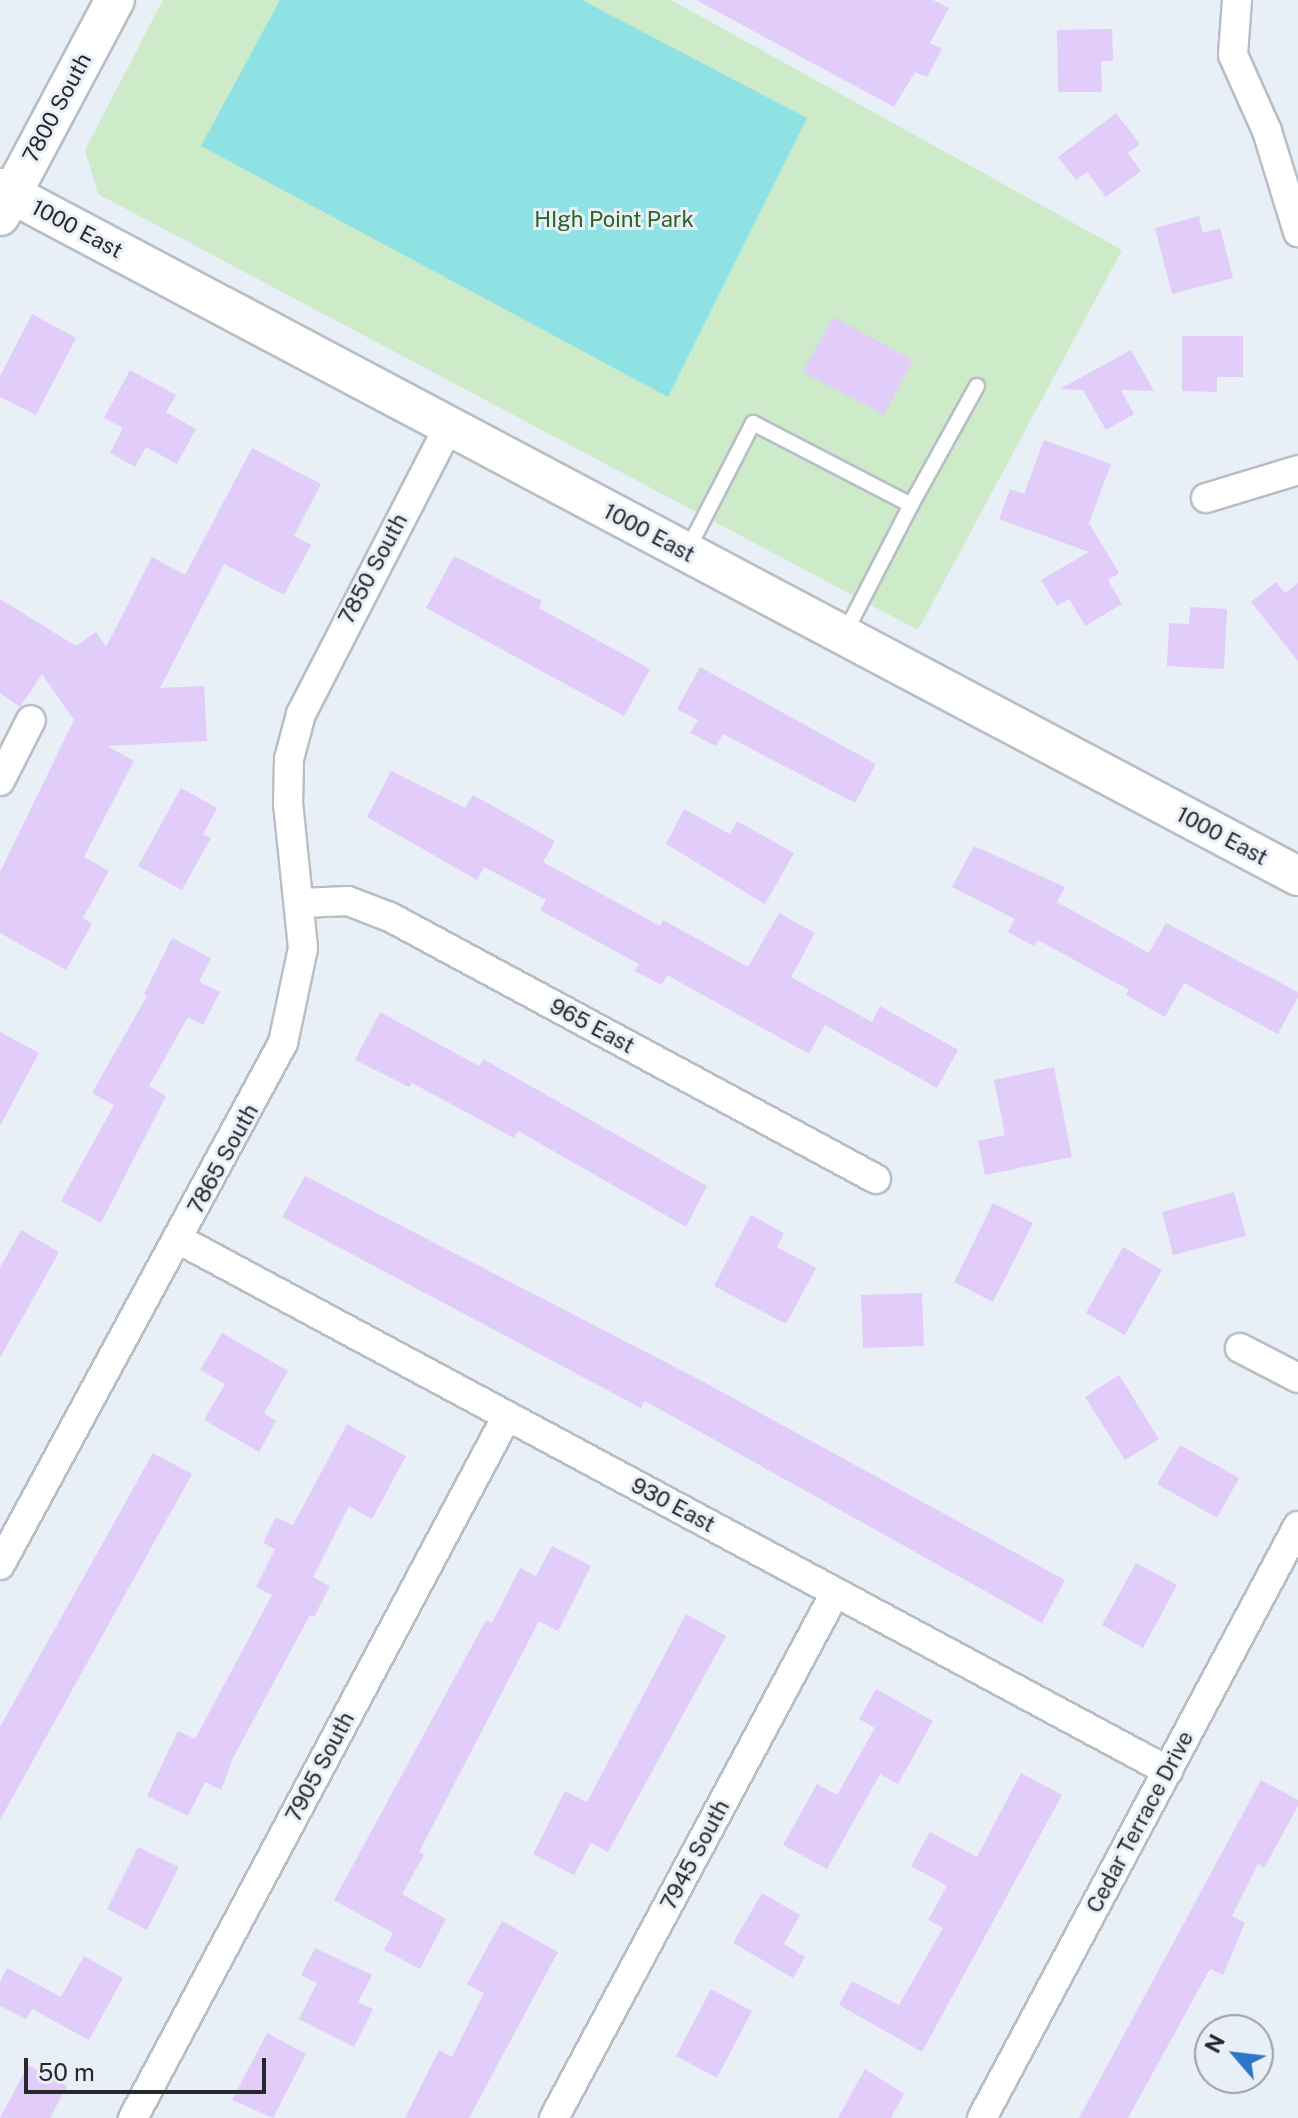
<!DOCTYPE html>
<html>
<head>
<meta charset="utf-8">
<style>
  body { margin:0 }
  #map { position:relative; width:1298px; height:2118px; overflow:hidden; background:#e8eff7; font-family:"Public Sans",sans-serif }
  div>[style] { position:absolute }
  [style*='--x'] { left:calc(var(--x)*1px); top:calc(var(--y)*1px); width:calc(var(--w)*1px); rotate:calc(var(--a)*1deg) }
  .green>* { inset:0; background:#cdeac9 }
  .water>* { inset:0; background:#8fe2e4 }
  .building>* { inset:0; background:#e2cdfa }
  .roads { filter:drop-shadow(2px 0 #b7bec5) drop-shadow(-2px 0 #b7bec5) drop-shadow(0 2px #b7bec5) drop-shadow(0 -2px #b7bec5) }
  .lane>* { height:14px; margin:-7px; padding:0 7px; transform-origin:7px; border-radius:7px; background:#fff }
  .street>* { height:28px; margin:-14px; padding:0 14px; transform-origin:14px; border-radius:14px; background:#fff }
  .secondary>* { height:38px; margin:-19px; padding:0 19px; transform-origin:19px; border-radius:19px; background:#fff }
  span { translate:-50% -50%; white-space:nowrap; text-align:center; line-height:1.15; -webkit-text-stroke:6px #e8eff7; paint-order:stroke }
  .street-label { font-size:22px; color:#272a2c }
  .park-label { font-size:22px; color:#2c6324 }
  .north { position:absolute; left:1194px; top:2014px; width:80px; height:80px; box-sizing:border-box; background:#e8eff7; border:2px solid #9ba0a6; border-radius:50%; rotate:298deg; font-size:22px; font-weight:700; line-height:32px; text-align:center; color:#272a2c }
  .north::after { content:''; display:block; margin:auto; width:28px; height:36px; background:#2e77c7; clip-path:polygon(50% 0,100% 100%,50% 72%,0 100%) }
  .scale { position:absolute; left:24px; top:2058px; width:242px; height:36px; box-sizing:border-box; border:4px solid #272a2c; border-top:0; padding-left:10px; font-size:24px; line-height:28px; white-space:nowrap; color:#272a2c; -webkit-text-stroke:6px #e8eff7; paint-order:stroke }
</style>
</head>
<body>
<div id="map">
  <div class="green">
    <i style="clip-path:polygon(163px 0,671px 0,1122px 250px,918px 630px,98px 194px,85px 150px)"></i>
  </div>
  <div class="water">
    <i style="clip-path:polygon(280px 0,582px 0,807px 118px,668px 397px,201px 146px)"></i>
  </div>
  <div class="building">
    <i style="clip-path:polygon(696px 0,933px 0,949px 8px,930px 43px,942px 49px,927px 77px,915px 72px,894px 107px)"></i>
    <i style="clip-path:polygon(1112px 29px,1113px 61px,1101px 61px,1102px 92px,1058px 92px,1057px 30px)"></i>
    <i style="clip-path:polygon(1116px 113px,1140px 144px,1128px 153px,1141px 171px,1106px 197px,1087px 172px,1076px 180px,1058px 157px)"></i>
    <i style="clip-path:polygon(1199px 216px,1203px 233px,1220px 228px,1233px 278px,1172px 294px,1155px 228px)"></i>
    <i style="clip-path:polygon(32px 314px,76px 338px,36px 415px,0 397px,0 376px)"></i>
    <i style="clip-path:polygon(833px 317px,913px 360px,884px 415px,803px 372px)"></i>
    <i style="clip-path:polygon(1182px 336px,1243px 336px,1243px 377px,1217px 377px,1217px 392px,1182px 391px)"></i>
    <i style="clip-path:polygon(1131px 350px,1154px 391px,1121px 390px,1134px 414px,1106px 430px,1083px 390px,1060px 389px)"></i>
    <i style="clip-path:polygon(130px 370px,176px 395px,166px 412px,196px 429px,177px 464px,146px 447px,135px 467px,110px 453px,123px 428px,104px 418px)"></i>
    <i style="clip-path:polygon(1044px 440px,1111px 464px,1089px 523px,1119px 573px,1108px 580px,1122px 604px,1085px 626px,1069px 599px,1057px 606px,1041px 580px,1089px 552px,999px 519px,1010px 489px,1024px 494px)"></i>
    <i style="clip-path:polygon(252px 448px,321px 484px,294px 536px,311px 545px,284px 595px,224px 564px,160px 688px,204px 686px,207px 741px,107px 746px,134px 761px,84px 857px,109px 871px,83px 918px,92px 924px,66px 970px,0 933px,0 872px,74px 720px,42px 674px,20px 707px,0 693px,0 599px,76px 646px,96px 632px,106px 647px,152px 557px,185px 575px)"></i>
    <i style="clip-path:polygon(454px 556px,542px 601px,539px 608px,650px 669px,624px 716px,426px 608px)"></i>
    <i style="clip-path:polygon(1276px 582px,1285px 593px,1298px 583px,1298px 661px,1251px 602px)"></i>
    <i style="clip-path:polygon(1190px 607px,1227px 609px,1224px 669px,1167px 666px,1169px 623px,1189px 624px)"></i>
    <i style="clip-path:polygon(700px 667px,876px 764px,855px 803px,723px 734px,716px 746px,690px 733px,698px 720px,677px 709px)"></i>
    <i style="clip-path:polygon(391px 771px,465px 808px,473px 795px,555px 841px,543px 862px,660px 926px,663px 920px,748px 967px,779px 913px,815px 933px,791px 977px,872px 1022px,880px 1006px,958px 1050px,937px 1088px,825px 1025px,809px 1054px,667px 975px,662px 985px,635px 971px,639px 964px,540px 910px,546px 900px,484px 867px,477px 880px,367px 817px)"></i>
    <i style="clip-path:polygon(181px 788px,217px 808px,203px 834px,211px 838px,182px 890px,138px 866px)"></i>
    <i style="clip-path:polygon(684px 809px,730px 834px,737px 821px,794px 853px,765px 904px,666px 844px)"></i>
    <i style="clip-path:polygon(974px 846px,1065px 887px,1057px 902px,1149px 953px,1166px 923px,1298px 992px,1298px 997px,1278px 1034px,1184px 983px,1165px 1017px,1126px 995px,1129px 990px,1038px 940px,1034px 946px,1008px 932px,1015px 919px,952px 887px)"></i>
    <i style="clip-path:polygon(172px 938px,211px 958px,199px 982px,220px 992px,203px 1025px,188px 1017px,149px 1086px,166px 1096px,101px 1223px,61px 1201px,114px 1105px,92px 1093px,147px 996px,144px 994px)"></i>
    <i style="clip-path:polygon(380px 1012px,479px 1066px,483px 1059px,707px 1186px,686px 1227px,518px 1131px,514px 1138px,412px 1083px,409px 1087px,355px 1060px)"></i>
    <i style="clip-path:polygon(0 1032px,39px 1053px,0 1126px)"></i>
    <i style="clip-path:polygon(1054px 1067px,1072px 1157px,985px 1175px,978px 1141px,1005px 1135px,994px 1080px)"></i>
    <i style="clip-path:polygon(305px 1176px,702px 1381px,1065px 1580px,1042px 1623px,645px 1401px,641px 1408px,282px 1217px)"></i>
    <i style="clip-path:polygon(1234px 1192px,1246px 1236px,1173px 1255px,1162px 1212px)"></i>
    <i style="clip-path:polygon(993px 1203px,1033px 1223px,993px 1302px,954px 1282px)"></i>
    <i style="clip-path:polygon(751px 1215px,784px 1233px,777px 1247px,816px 1268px,786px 1324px,714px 1286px)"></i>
    <i style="clip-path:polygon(21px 1230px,59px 1252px,0 1358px,0 1268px)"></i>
    <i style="clip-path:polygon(1123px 1247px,1162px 1270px,1125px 1335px,1086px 1313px)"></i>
    <i style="clip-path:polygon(922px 1293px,924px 1346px,863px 1348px,861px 1295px)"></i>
    <i style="clip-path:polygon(222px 1333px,288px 1371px,264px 1413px,276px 1421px,259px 1452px,204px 1420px,225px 1384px,200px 1370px)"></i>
    <i style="clip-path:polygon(1119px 1375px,1159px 1439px,1125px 1460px,1085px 1397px)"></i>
    <i style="clip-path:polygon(347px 1424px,406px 1456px,372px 1519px,349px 1506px,313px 1577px,330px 1586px,314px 1617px,310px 1615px,233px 1758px,221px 1790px,205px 1782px,188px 1816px,147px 1796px,178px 1731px,195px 1739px,272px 1595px,256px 1587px,275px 1549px,263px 1543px,276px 1517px,293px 1525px)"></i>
    <i style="clip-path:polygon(1180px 1445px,1239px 1478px,1217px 1518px,1157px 1484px)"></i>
    <i style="clip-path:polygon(153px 1453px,192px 1474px,0 1820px,0 1727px)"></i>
    <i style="clip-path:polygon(552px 1546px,591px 1566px,558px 1631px,539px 1621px,419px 1852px,424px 1855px,402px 1894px,446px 1919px,420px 1969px,384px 1950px,393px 1933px,334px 1900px,486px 1620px,492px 1623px,520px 1568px,536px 1576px)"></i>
    <i style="clip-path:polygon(1136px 1563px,1177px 1585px,1143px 1648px,1102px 1625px)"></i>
    <i style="clip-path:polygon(686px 1614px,726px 1636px,608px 1852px,591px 1843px,574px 1875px,533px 1854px,565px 1791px,587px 1802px)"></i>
    <i style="clip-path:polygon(876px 1689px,933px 1721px,898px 1784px,880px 1774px,827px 1869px,783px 1845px,817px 1784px,837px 1795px,875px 1728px,859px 1719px)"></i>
    <i style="clip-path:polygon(1021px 1773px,1062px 1795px,922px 2052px,839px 2005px,852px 1981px,899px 2005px,943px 1928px,928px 1920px,947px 1886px,911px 1866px,930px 1832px,977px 1857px)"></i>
    <i style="clip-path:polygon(1261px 1780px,1298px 1800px,1298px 1806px,1264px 1868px,1258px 1864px,1232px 1916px,1245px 1923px,1223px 1975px,1210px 1969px,1128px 2118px,1079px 2118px)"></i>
    <i style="clip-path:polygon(138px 1847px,179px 1867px,147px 1930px,107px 1909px)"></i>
    <i style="clip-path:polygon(762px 1893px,800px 1915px,784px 1944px,805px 1957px,793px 1978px,733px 1943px)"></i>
    <i style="clip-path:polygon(502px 1921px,558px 1952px,469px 2118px,405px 2118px,439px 2050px,452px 2057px,484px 1993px,467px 1984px)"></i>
    <i style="clip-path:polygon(315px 1948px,372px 1975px,358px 2002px,373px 2009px,354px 2047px,299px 2019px,317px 1983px,301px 1975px)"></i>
    <i style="clip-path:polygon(84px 1956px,123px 1978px,89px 2040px,32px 2009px,26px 2019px,0 2006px,0 1982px,7px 1968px,61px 1997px)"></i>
    <i style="clip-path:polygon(711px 1989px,752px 2011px,717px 2078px,676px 2056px)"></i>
    <i style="clip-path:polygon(267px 2033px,306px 2054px,273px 2118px,232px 2100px)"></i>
    <i style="clip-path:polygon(28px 2065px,67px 2086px,50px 2118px,0 2118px)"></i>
    <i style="clip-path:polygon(865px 2069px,904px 2094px,891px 2118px,838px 2118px)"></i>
  </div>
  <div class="roads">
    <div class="lane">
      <i style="--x:911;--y:505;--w:136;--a:-61"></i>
      <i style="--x:688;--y:549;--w:142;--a:-62.7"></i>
      <i style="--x:753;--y:423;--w:178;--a:27.4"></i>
      <i style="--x:911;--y:505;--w:146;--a:117.3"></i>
    </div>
    <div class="street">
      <i style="--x:1237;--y:0;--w:55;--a:94.2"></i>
      <i style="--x:1233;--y:55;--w:83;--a:65.9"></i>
      <i style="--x:1267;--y:131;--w:106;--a:72.9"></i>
      <i style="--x:1206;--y:498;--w:96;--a:-16.9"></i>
      <i style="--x:0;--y:781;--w:68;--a:-63.1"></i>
      <i style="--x:301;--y:903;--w:47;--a:-2.4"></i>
      <i style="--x:348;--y:901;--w:45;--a:20.9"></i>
      <i style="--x:390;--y:917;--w:552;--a:28.33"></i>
      <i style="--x:178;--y:1239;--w:1124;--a:28.25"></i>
      <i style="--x:1240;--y:1348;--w:65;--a:27.3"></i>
      <i style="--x:0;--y:1565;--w:594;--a:-61.54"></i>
      <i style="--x:283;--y:1043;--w:97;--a:-78.1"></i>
      <i style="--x:303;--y:948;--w:145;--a:-95.9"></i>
      <i style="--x:288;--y:804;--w:45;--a:-88.7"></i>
      <i style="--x:289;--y:759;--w:47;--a:-75.1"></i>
      <i style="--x:301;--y:714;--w:324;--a:-62.8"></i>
      <i style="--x:133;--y:2118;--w:795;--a:-61.95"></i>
      <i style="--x:554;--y:2118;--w:595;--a:-61.84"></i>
      <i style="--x:982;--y:2118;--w:671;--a:-61.91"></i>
    </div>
    <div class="secondary">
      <i style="--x:0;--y:188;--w:1469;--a:27.93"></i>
      <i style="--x:0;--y:216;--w:245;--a:-62"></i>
    </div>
  </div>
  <div class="street-label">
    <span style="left:57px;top:108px;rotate:-62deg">7800 South</span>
    <span style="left:77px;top:229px;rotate:28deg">1000 East</span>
    <span style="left:649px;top:533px;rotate:28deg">1000 East</span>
    <span style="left:373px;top:569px;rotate:-62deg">7850 South</span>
    <span style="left:1222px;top:836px;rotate:28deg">1000 East</span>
    <span style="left:592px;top:1026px;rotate:28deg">965 East</span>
    <span style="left:223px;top:1159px;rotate:-61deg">7865 South</span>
    <span style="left:673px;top:1505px;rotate:28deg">930 East</span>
    <span style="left:320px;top:1767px;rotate:-62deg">7905 South</span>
    <span style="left:1140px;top:1822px;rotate:-62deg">Cedar Terrace Drive</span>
    <span style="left:695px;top:1855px;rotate:-62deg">7945 South</span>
  </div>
  <div class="park-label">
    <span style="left:614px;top:220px">HIgh Point Park</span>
  </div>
  <div class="north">N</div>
  <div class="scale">50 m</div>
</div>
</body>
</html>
